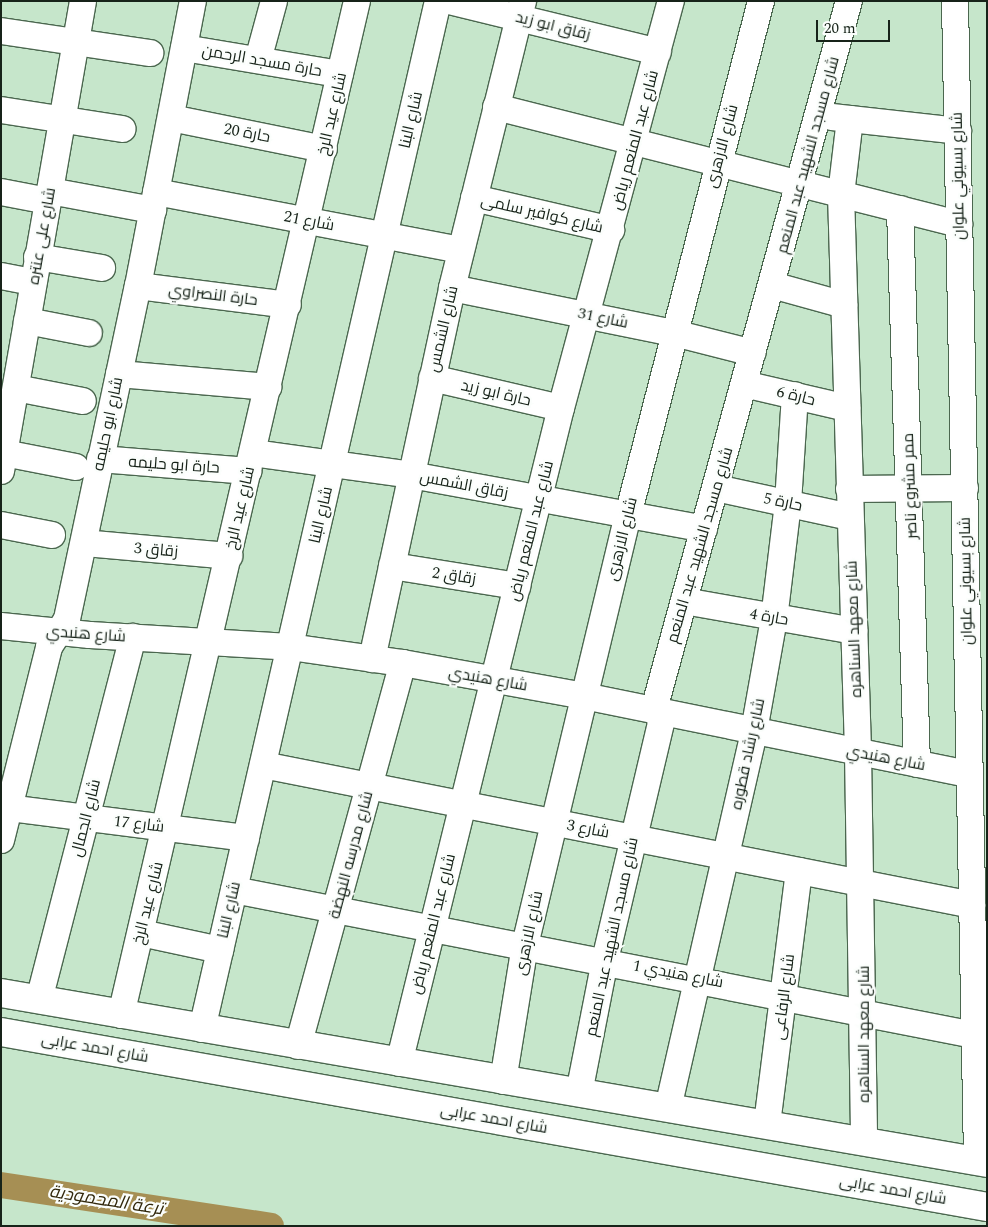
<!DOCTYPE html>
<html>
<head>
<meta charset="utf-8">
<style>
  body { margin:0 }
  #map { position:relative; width:988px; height:1227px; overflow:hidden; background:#c6e6cb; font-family:Spectral,Cairo,serif }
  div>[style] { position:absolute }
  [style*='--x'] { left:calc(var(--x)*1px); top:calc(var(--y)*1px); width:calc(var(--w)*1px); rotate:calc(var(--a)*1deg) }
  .canal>* { height:26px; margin:-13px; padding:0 13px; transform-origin:13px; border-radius:13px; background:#a68f54 }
  .roads { filter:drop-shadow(1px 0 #4b674f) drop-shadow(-1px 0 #4b674f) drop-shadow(0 1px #4b674f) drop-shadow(0 -1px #4b674f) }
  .street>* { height:26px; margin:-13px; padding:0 13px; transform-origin:13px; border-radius:13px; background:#fff }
  .secondary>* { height:28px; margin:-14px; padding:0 14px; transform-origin:14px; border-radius:14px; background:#fff }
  span { translate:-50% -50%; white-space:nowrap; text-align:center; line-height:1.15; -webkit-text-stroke:4.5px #fbfefc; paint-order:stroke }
  .street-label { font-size:16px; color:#172319 }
  .water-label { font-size:18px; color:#32280c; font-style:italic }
  .frame { position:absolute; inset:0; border:2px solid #172319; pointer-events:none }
  .scale { position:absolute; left:816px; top:20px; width:74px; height:22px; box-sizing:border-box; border:2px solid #172319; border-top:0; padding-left:6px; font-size:15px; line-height:18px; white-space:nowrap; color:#172319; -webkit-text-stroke:4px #fbfefc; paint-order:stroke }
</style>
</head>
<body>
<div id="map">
  <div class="canal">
    <i style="--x:1;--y:1185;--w:273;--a:8.6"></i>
  </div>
  <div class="roads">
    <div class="street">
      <i style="--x:449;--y:1;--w:215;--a:13.7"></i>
      <i style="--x:955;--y:1;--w:1160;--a:88.91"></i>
      <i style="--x:1;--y:31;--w:151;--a:8.4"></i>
      <i style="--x:184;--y:48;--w:158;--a:9.5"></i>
      <i style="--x:258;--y:60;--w:61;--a:-74.8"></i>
      <i style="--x:496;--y:107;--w:478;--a:14.2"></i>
      <i style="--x:1;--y:110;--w:123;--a:8.9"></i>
      <i style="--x:832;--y:117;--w:127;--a:6.3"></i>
      <i style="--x:171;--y:118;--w:156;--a:11.5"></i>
      <i style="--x:850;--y:119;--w:76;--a:96.8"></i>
      <i style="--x:841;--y:194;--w:558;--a:88.25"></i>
      <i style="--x:858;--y:752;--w:388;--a:89.1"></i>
      <i style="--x:50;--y:191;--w:105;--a:10.5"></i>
      <i style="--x:1;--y:192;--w:48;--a:10.8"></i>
      <i style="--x:156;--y:192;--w:310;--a:10.8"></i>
      <i style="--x:474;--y:198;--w:141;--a:13.1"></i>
      <i style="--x:900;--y:209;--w:555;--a:88.25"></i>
      <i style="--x:37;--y:257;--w:66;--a:9.6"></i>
      <i style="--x:1;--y:276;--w:33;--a:11"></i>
      <i style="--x:772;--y:285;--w:75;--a:15.5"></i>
      <i style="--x:138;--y:286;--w:151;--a:7.2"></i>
      <i style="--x:452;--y:288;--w:227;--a:11.5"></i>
      <i style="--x:674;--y:333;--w:81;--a:14.2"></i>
      <i style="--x:27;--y:321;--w:63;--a:11"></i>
      <i style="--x:119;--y:374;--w:150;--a:5"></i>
      <i style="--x:432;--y:378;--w:132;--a:13.1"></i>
      <i style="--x:744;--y:384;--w:106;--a:13.1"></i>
      <i style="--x:16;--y:388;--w:68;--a:11"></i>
      <i style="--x:4;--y:453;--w:73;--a:11"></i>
      <i style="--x:253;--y:453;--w:160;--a:7.9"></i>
      <i style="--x:411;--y:475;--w:298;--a:10.4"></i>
      <i style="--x:100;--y:459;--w:149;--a:4.6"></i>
      <i style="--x:1;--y:471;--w:477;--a:-80.1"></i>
      <i style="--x:716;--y:488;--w:137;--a:12.2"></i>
      <i style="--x:849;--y:489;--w:116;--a:-0.5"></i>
      <i style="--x:1;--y:525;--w:52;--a:11.1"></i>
      <i style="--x:84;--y:543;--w:146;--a:5.1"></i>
      <i style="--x:392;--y:566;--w:127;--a:9.1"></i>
      <i style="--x:684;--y:601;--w:173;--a:10"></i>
      <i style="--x:1;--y:626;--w:89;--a:5.8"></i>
      <i style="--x:90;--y:635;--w:200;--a:3.4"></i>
      <i style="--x:290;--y:647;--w:114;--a:8.1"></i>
      <i style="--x:403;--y:663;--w:184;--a:10.3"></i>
      <i style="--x:584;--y:696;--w:393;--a:11.5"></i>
      <i style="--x:372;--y:659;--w:380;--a:-77.8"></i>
      <i style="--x:452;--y:288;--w:296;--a:-76.1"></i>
      <i style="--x:263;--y:765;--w:723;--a:11.17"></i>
      <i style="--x:1;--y:807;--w:247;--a:7.2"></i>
      <i style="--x:1;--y:840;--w:199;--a:-76"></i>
      <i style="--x:49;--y:647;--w:33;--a:-57"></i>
      <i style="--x:67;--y:619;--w:340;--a:-78"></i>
      <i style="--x:138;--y:286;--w:290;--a:-79.1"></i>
      <i style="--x:234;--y:890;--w:754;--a:11.09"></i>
      <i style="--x:141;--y:933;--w:81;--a:12.1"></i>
      <i style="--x:39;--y:1000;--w:375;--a:-75.5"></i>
      <i style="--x:121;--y:1015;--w:1041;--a:-76.9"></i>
      <i style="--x:202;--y:1029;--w:1055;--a:-77.07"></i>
      <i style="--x:298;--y:1046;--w:397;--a:-74.7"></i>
      <i style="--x:399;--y:1063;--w:675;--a:-76.11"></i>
      <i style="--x:561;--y:408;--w:422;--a:-74.9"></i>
      <i style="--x:503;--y:1081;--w:138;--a:-80.8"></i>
      <i style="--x:525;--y:945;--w:125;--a:-76.6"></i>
      <i style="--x:554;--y:823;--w:317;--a:-76.5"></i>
      <i style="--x:628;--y:515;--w:531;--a:-75.49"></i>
      <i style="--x:579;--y:1093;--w:136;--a:-78.9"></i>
      <i style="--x:605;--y:960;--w:244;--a:-76.7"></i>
      <i style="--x:661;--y:723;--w:22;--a:-103"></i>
      <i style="--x:656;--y:702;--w:727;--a:-74.61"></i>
      <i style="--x:668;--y:1108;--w:387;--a:-77.1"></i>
      <i style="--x:754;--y:731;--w:114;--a:-79.9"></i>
      <i style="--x:774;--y:619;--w:117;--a:-83.1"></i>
      <i style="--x:788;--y:503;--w:108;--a:-86.3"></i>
      <i style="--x:767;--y:1124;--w:255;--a:-82.8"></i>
    </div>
    <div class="secondary">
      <i style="--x:1;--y:993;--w:1001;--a:9.78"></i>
      <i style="--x:1;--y:1032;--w:1001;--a:10.06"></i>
    </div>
  </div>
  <div class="street-label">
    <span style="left:553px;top:26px;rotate:14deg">زقاق ابو زيد</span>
    <span style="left:262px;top:61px;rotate:10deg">حارة مسجد الرحمن</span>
    <span style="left:332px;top:114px;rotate:-77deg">شارع عيد الرخ</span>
    <span style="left:411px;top:120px;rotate:-77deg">شارع البنا</span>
    <span style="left:247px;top:133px;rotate:11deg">حارة 20</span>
    <span style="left:635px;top:140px;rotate:-75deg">شارع عبد المنعم رياض</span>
    <span style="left:722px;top:146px;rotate:-75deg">شارع الازهرى</span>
    <span style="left:808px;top:155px;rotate:-75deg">شارع مسجد الشهيد عبد المنعم</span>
    <span style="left:958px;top:176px;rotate:-91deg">شارع بسيوني علوان</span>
    <span style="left:542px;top:214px;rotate:13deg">شارع كوافير سلمى</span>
    <span style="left:309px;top:221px;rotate:11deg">شارع 21</span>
    <span style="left:42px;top:236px;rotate:-80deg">شارع على عنتره</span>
    <span style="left:213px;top:295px;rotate:7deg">حارة النصراوي</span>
    <span style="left:603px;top:318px;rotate:12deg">شارع 31</span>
    <span style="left:443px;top:329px;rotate:-77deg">شارع الشمس</span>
    <span style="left:496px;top:393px;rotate:13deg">حارة ابو زيد</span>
    <span style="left:796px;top:396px;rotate:14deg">حارة 6</span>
    <span style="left:108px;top:424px;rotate:-78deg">شارع ابو حليمه</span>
    <span style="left:174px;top:465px;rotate:4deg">حارة ابو حليمه</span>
    <span style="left:464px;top:485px;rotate:11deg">زقاق الشمس</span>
    <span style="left:910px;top:486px;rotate:-92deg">ممر مشروع ناصر</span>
    <span style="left:783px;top:502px;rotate:12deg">حارة 5</span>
    <span style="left:240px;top:508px;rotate:-77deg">شارع عيد الرخ</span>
    <span style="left:321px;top:515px;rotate:-77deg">شارع البنا</span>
    <span style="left:531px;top:531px;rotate:-76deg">شارع عبد المنعم رياض</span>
    <span style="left:622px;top:539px;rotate:-76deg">شارع الازهرى</span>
    <span style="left:700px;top:545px;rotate:-74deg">شارع مسجد الشهيد عبد المنعم</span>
    <span style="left:156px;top:550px;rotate:5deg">زقاق 3</span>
    <span style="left:454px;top:576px;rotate:9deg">زقاق 2</span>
    <span style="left:966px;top:581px;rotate:-91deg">شارع بسيوني علوان</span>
    <span style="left:769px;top:617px;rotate:10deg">حارة 4</span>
    <span style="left:854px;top:629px;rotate:-92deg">شارع معهد السناهره</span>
    <span style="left:86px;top:634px;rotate:4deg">شارع هنيدي</span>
    <span style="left:488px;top:679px;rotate:10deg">شارع هنيدي</span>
    <span style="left:748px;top:754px;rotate:-78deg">شارع رشاد قطوره</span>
    <span style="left:886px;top:758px;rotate:11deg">شارع هنيدي</span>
    <span style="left:86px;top:818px;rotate:-76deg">شارع الجمال</span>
    <span style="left:139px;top:824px;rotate:7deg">شارع 17</span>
    <span style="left:588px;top:829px;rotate:11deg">شارع 3</span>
    <span style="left:351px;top:855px;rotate:-75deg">شارع مدرسه النهضة</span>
    <span style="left:148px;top:903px;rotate:-76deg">شارع عيد الرخ</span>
    <span style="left:229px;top:910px;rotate:-77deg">شارع البنا</span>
    <span style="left:433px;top:924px;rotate:-76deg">شارع عبد المنعم رياض</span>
    <span style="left:529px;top:933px;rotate:-78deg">شارع الازهرى</span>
    <span style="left:612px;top:937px;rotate:-78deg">شارع مسجد الشهيد عبد المنعم</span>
    <span style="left:678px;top:974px;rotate:11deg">شارع هنيدي 1</span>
    <span style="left:784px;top:997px;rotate:-83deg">شارع الرفاعى</span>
    <span style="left:864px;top:1034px;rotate:-90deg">شارع معهد السناهره</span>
    <span style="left:95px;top:1048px;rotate:10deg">شارع احمد عرابى</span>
    <span style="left:494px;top:1119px;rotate:10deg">شارع احمد عرابى</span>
    <span style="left:893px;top:1190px;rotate:10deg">شارع احمد عرابى</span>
  </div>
  <div class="water-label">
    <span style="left:106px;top:1201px;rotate:9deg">ترعة المحمودية</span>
  </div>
  <div class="frame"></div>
  <div class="scale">20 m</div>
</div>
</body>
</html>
